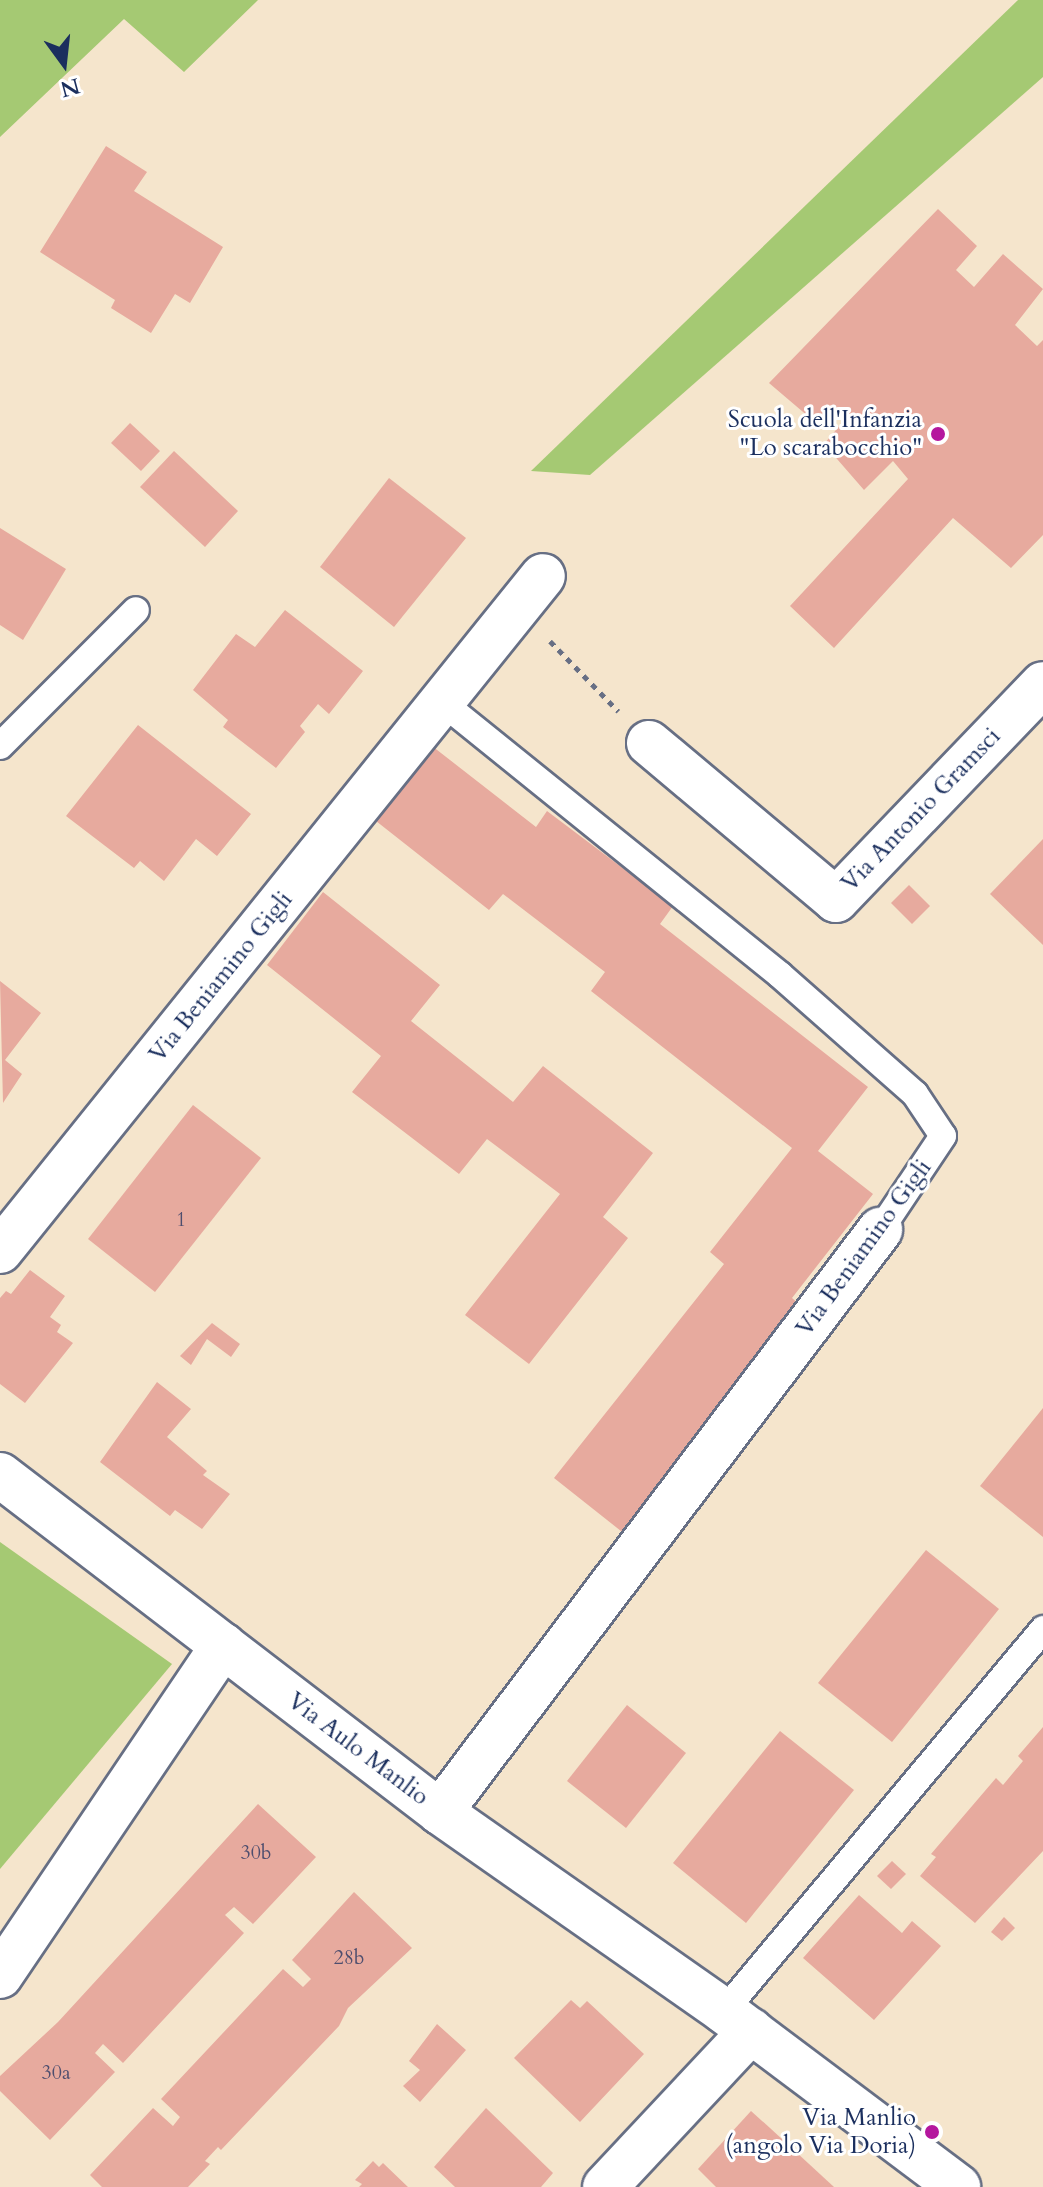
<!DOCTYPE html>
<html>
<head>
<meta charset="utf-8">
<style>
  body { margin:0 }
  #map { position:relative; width:1043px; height:2187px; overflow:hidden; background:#f5e5cc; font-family:Cardo,serif }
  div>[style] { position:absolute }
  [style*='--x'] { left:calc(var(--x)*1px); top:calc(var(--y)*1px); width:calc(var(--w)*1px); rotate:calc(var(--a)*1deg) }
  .green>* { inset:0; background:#a5c973 }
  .building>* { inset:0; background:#e7aa9e }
  .path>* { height:5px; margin-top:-2.5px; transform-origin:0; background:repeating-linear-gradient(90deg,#676f84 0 6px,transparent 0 12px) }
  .roads { filter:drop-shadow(2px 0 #676f84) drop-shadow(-2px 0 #676f84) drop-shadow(0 2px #676f84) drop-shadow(0 -2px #676f84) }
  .service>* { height:26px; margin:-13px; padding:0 13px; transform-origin:13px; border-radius:13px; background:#fff }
  .minor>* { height:44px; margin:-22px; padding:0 22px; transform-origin:22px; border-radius:22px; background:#fff }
  .tertiary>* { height:44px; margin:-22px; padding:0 22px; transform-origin:22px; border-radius:22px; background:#fff }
  .dots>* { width:22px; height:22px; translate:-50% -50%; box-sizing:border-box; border:4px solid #fff; border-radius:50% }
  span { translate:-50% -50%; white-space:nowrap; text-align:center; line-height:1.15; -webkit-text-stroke:6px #fff; paint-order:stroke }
  .number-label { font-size:20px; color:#4e4e6e }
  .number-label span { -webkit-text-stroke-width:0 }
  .poi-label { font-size:24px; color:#1b2f5e }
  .right { translate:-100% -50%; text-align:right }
  .street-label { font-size:24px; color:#1b2f5e }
  .north { position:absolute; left:24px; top:24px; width:80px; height:80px; -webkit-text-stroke:6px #fff; paint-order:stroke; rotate:165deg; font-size:22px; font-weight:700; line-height:32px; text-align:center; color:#1b2f5e }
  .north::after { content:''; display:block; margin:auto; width:28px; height:36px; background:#1b2f5e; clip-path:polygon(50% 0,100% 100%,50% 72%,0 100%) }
</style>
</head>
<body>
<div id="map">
  <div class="green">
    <i style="clip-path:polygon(0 0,258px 0,184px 72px,124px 19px,0 137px)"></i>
    <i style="clip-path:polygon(1018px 0,1043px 0,1043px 77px,590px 475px,531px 471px)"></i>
    <i style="clip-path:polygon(0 1542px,172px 1664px,0 1869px)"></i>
  </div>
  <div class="building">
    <i style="clip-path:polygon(106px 146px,147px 172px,134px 191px,223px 247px,190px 303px,175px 294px,151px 333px,111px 308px,115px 300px,40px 252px)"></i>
    <i style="clip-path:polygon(938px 209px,977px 246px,956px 270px,974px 287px,1003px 254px,1043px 289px,1015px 325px,1037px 346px,1043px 340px,1043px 535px,1011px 568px,953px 518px,834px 648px,790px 606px,908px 479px,893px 461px,864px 490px,824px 444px,847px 417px,833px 405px,816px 423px,769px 383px)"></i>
    <i style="clip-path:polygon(130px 423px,160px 451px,141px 471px,111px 443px)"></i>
    <i style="clip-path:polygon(174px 451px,238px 511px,205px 547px,140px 487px)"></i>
    <i style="clip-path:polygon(389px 478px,466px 538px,394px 627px,320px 567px)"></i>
    <i style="clip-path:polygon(0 528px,66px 569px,23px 640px,0 625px)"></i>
    <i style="clip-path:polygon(285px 610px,363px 671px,329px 714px,318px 704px,300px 726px,305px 732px,276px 768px,223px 727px,228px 720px,193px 690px,236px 634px,255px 647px)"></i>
    <i style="clip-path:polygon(138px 725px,251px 814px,217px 856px,196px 839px,164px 881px,140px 861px,134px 868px,66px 816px)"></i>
    <i style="clip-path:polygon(432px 746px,536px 827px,547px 811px,673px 906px,660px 924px,868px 1087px,818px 1151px,873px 1194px,792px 1298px,806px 1310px,626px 1535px,554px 1478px,724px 1264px,710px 1252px,792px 1148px,591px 991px,605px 972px,503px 894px,489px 910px,376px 821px)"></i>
    <i style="clip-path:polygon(1043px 839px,1043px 945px,990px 894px)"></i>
    <i style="clip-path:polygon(909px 885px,930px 906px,912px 924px,891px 903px)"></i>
    <i style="clip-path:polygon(323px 892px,440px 985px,411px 1021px,513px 1102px,543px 1066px,653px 1153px,603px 1217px,628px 1238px,529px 1364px,465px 1315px,560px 1194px,487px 1139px,459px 1174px,352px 1092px,381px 1056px,267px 965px)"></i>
    <i style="clip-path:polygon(0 981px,41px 1013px,5px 1060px,22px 1074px,3px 1103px)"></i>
    <i style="clip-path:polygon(193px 1105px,261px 1158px,155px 1292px,88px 1239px)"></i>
    <i style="clip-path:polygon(30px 1270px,65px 1296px,50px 1317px,61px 1325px,57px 1332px,73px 1343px,25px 1403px,0 1384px,0 1298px,6px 1291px,11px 1294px)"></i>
    <i style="clip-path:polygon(212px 1323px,240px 1344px,231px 1357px,207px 1339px,191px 1365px,180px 1356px)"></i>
    <i style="clip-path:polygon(157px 1382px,191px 1409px,167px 1437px,207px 1471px,203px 1475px,230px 1494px,202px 1529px,175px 1510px,170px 1516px,100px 1462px)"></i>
    <i style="clip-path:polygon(1043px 1408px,1043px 1537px,980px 1486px)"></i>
    <i style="clip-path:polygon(926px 1550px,999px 1609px,892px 1742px,818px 1683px)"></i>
    <i style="clip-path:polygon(627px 1705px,686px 1753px,626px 1828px,567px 1781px)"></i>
    <i style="clip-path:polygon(1043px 1727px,1043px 1851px,975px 1923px,920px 1876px,936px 1857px,931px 1854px,996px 1778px,1003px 1785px,1023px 1761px,1018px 1756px)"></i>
    <i style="clip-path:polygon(780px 1731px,854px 1790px,746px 1923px,673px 1863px)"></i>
    <i style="clip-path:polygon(258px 1804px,316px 1857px,253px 1924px,234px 1907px,225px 1915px,244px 1933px,123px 2063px,103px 2044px,95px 2053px,115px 2072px,50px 2140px,0 2091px,0 2076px,58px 2022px)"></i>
    <i style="clip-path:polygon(892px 1861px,906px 1874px,891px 1889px,877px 1876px)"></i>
    <i style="clip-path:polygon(354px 1892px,412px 1948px,348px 2008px,339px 2026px,221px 2150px,218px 2147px,205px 2161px,210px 2164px,188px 2187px,102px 2187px,90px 2175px,153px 2108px,173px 2126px,180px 2117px,161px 2099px,283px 1969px,303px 1987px,311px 1979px,292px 1960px)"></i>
    <i style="clip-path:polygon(859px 1895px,902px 1933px,912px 1921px,941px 1946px,874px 2020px,803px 1958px)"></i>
    <i style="clip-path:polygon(1004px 1917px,1015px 1928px,1002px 1941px,991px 1932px)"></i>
    <i style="clip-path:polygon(571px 2000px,580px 2008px,587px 2001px,644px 2054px,580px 2122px,514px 2058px)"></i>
    <i style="clip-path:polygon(437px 2024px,466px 2050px,420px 2102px,403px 2086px,420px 2070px,409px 2061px)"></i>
    <i style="clip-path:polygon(486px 2108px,553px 2173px,541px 2187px,455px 2187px,434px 2167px)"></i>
    <i style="clip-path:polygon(751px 2111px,770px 2128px,834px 2187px,716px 2187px,698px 2169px)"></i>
    <i style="clip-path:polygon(373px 2161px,379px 2167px,383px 2163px,408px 2187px,359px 2187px,362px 2184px,355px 2180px)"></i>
  </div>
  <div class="path">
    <i style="--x:550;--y:641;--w:98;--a:45.8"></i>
  </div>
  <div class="roads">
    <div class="service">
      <i style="--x:443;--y:703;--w:433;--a:38.9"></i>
      <i style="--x:780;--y:975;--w:180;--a:41.4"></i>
      <i style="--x:915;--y:1094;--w:50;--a:56.3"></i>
      <i style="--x:943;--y:1136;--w:113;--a:123.8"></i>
      <i style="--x:0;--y:746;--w:192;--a:-45"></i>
      <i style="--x:724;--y:2011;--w:498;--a:-50.1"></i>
    </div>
    <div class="minor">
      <i style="--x:649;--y:743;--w:244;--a:40"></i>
      <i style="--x:836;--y:900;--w:299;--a:-46.2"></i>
      <i style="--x:0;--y:1251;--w:866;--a:-51.19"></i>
      <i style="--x:440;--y:1812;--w:730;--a:-52.91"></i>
      <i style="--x:0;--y:1976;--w:399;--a:-56"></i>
      <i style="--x:605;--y:2187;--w:214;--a:-46.9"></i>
    </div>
    <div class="tertiary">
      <i style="--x:0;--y:1475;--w:554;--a:37.45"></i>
      <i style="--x:440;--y:1812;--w:347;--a:35"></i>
      <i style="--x:724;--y:2011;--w:293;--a:36.9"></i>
    </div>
  </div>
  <div class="dots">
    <i style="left:938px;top:434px;background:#b5179e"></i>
    <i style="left:932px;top:2132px;background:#b5179e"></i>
  </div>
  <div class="number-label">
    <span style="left:181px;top:1219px">1</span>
    <span style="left:256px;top:1852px">30b</span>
    <span style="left:349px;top:1957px">28b</span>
    <span style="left:56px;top:2072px">30a</span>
  </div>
  <div class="poi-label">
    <span class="right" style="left:922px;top:434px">Scuola dell'Infanzia<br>"Lo scarabocchio"</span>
    <span class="right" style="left:916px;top:2132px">Via Manlio<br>(angolo Via Doria)</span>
  </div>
  <div class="street-label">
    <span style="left:921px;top:810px;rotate:-46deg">Via Antonio Gramsci</span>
    <span style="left:221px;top:977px;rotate:-51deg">Via Beniamino Gigli</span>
    <span style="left:864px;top:1248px;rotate:-54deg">Via Beniamino Gigli</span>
    <span style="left:358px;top:1749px;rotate:37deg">Via Aulo Manlio</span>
  </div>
  <div class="north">N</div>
</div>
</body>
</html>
